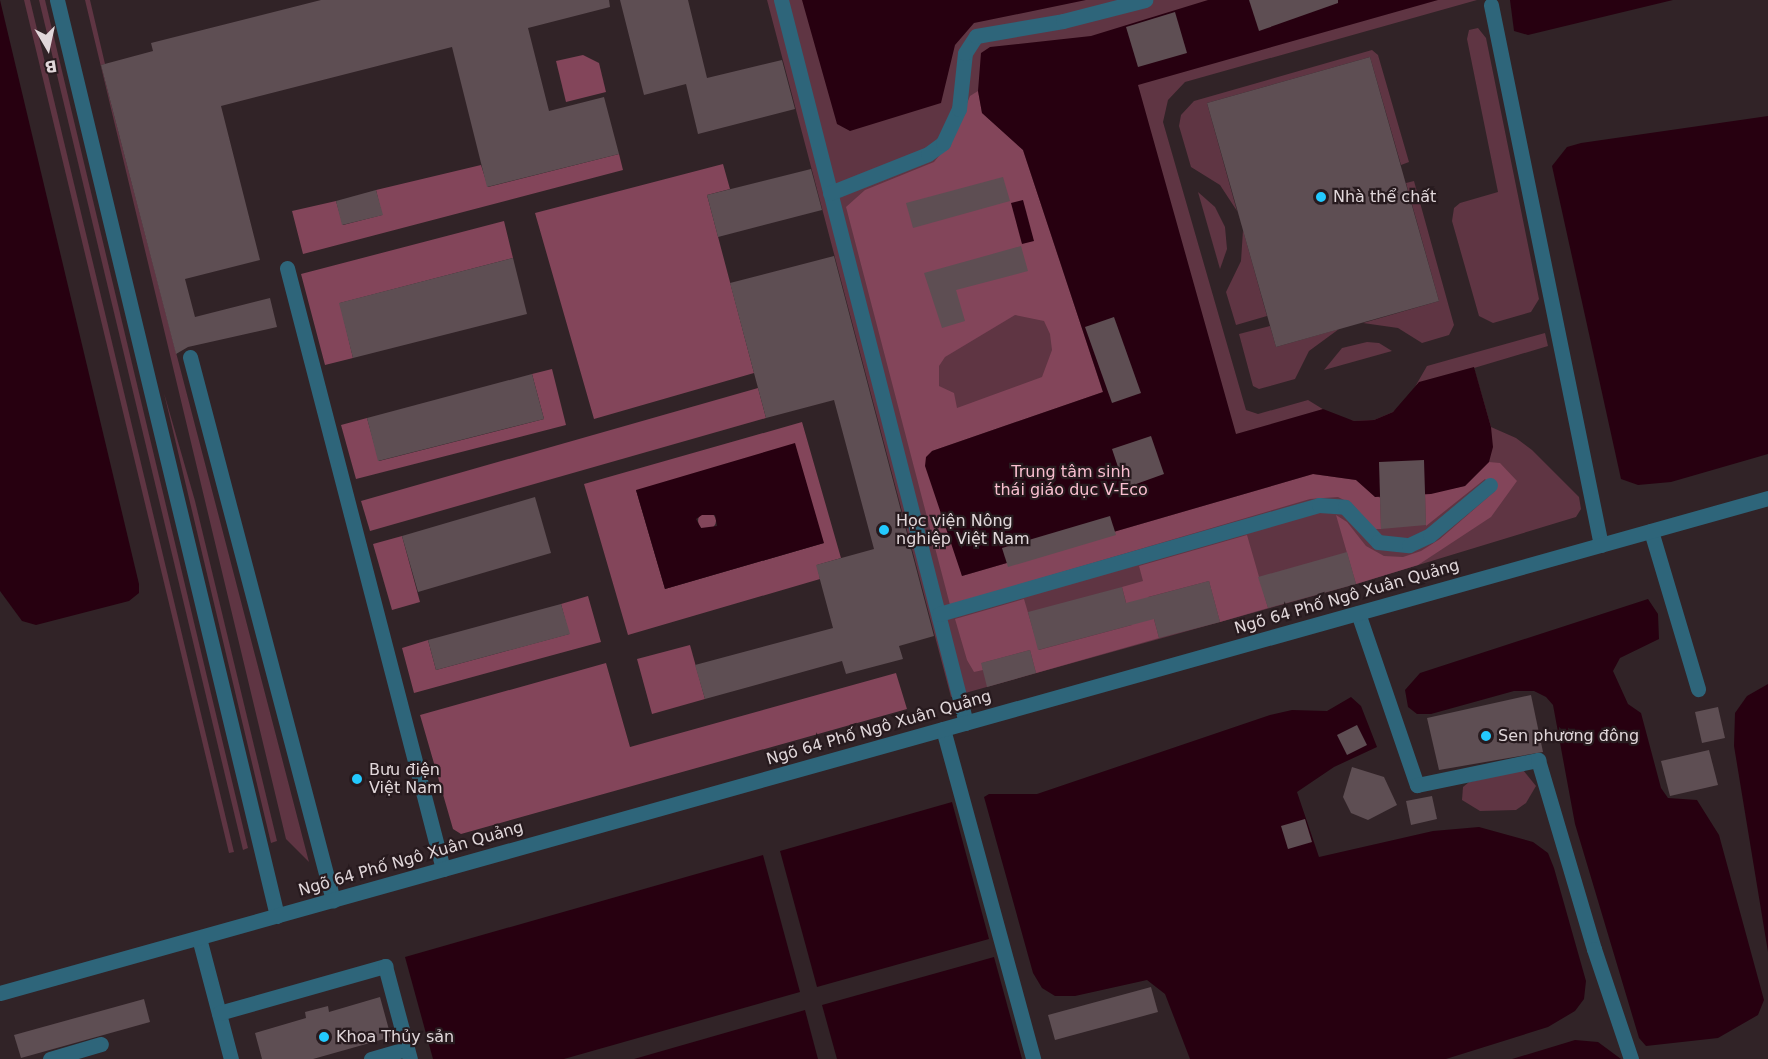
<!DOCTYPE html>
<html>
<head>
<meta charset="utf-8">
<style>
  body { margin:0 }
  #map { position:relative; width:1768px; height:1059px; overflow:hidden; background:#312327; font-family:"DejaVu Sans",sans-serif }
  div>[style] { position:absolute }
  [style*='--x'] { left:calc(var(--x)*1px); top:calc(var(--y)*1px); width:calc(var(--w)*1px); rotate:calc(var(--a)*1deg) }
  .green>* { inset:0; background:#5f3543 }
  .forest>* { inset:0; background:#83455a }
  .round { border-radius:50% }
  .water>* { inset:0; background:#270010 }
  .building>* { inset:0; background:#5e4e53 }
  .minor>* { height:15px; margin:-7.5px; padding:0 7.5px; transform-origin:7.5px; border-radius:7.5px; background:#2e657a }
  .dots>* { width:16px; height:16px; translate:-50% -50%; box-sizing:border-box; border:3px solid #271a1e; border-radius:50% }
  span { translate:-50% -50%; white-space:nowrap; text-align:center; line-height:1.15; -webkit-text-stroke:4.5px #271a1e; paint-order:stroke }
  .poi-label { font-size:16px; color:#e1d7da }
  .left { translate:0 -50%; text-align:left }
  .park-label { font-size:16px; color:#f9becf }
  .street-label { font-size:16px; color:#e1d7da }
  .north { position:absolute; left:18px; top:18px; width:60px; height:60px; -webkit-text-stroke:4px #271a1e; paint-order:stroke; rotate:171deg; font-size:16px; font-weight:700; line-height:24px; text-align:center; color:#e1d7da }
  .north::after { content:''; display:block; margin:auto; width:21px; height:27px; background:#e1d7da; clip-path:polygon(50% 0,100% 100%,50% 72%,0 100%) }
</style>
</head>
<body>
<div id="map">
  <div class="green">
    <i style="clip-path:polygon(24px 0,30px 0,179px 622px,234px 852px,229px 853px)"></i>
    <i style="clip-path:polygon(39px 0,45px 0,248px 848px,243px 850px)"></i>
    <i style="clip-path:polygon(85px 0,90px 0,105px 64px,101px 65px,309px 862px,286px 839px)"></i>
    <i style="clip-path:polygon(767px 0,1477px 0,1185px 82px,1168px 100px,1163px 122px,1246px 410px,1258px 414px,1308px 400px,1334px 416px,1354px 421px,1374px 420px,1393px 412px,1408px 399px,1427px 366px,1545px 333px,1548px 346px,1474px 368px,1491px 427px,1516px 438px,1532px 450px,1579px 497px,1581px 509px,1576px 517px,1356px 584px,951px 697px)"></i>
    <i style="clip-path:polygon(1478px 28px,1486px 38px,1539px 299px,1531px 312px,1493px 323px,1479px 316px,1452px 221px,1454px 208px,1460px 203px,1498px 192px,1467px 39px,1469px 30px)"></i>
    <i style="clip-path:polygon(1372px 50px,1378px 55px,1409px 162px,1401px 165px,1370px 57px,1207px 103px,1237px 211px,1220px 185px,1191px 167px,1179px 126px,1181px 115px,1194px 101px)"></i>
    <i style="clip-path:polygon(1414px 181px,1454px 325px,1449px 335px,1422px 343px,1398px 328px,1363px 323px,1439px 301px,1406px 183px)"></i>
    <i style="clip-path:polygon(1198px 192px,1215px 207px,1225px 227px,1227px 249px,1220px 269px)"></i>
    <i style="clip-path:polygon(1243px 230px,1267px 316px,1236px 325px,1226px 292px,1241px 261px)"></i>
    <i style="clip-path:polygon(1270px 326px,1276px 347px,1339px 329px,1309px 351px,1295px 379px,1259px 389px,1253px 386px,1239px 334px)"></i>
    <i style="clip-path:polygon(1367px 342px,1379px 343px,1392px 351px,1324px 370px,1342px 348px)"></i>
    <i style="clip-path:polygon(164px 393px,195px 501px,277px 841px,271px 843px)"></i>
    <i style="clip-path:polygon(1523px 770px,1536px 786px,1526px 803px,1516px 810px,1480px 811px,1462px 800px,1463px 787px,1469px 782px)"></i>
  </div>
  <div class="forest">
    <i style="clip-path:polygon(583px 55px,599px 63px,606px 92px,566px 102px,556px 61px)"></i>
    <i style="clip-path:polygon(evenodd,978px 91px,982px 113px,1023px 150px,1103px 392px,932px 451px,962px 576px,1313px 474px,1356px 480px,1380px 498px,1381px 529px,1374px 529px,1352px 504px,1338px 497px,1310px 499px,950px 605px,846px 207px,865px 190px,934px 162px,952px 140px,970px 96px,978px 91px,1015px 315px,1044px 321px,1050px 334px,1052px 350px,1042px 377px,957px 408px,954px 393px,939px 386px,939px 366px,945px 357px,1015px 315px)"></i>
    <i style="clip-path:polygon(619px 154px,623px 170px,303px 254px,292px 211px,336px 201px,343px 225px,382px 215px,376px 190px,481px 165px,488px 187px)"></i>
    <i style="clip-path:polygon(723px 164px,730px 189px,707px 195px,754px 373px,594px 419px,535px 213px)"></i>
    <i style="clip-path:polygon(504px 221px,513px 258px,340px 303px,353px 358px,325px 365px,301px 274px)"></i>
    <i style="clip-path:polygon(552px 369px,566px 425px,356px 479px,341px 425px,367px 418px,379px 461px,544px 419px,532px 374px)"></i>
    <i style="clip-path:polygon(758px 388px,766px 418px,370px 531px,361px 501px)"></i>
    <i style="clip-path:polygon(evenodd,802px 422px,841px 558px,817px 565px,820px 579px,628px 635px,584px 484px,802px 422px,636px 490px,824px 543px,665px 589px,636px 490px)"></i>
    <i style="clip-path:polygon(1489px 462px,1500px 463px,1517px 481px,1491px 517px,1418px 565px,1356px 584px,1336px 515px,1347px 522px,1366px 546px,1384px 556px,1403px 557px,1421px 551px,1440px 539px,1495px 491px,1485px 479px,1426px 526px,1425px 494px,1465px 486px)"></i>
    <i class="round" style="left:698px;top:512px;width:18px;height:18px"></i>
    <i style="clip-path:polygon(1247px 535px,1268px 608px,1220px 622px,1209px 581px,1148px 597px,1159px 638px,1036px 673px,1030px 650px,982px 663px,983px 670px,974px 672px,967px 660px,955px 619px,1024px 599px,1039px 650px,1132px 625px,1122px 587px,1143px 581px,1139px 566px)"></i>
    <i style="clip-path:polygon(402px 536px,420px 602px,392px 610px,373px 544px)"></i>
    <i style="clip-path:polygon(588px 596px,601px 642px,414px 693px,402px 648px,428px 640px,436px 670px,569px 634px,561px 604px)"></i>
    <i style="clip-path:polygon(690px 645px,705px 699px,652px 714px,637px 659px)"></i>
    <i style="clip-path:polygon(606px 663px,630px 747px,896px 673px,907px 709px,461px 834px,453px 829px,420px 715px)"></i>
  </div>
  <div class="water">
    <i style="clip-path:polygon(0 0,139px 584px,139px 593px,129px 601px,36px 625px,22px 621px,0 591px)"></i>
    <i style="clip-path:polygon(802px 0,1086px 0,974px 23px,955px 45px,941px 103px,850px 131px,837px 124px)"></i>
    <i style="clip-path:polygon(1208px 0,1438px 0,1138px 85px,1236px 434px,1323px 409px,1354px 421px,1374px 420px,1393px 412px,1419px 382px,1474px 367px,1491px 427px,1493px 447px,1489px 462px,1465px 486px,1431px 494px,1375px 497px,1356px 480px,1313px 474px,962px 576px,925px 466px,926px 457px,932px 451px,1103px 392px,1023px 150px,982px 113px,978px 91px,981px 53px,990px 47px,1091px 36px)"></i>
    <i style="clip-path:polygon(1510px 0,1673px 0,1528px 35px,1514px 31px)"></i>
    <i style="clip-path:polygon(1768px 116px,1768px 454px,1671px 482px,1638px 485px,1621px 479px,1552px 166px,1567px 147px,1581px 143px)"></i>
    <i style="clip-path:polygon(1023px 200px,1034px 241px,1022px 244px,1011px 203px)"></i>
    <i style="clip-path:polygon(evenodd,795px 443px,824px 543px,665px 589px,636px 490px,795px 443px,702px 515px,715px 515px,717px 526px,701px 528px,696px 519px,702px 515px)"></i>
    <i style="clip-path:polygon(1648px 599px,1658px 614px,1659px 639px,1620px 658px,1613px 671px,1628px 704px,1641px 713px,1661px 788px,1668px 798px,1697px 800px,1719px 835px,1764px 1000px,1758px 1015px,1718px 1038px,1646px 1046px,1639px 1038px,1575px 824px,1553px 705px,1546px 697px,1534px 691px,1514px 691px,1431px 714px,1417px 714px,1408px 707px,1405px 690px,1420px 673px)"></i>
    <i style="clip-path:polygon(1768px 684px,1768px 952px,1734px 746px,1735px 713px,1747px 696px)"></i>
    <i style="clip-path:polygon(1351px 697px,1361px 706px,1377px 747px,1334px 767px,1297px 792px,1319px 857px,1433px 831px,1479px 827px,1533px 842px,1548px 853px,1554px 868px,1586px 981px,1584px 999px,1575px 1011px,1548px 1027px,1446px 1059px,1190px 1059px,1165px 994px,1147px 980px,1075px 996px,1055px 996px,1042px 988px,1033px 973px,984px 797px,989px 794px,1037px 794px,1270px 715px,1292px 710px,1327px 711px)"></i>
    <i style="clip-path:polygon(952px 802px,989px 939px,817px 987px,780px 851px)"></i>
    <i style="clip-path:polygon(763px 855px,800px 992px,564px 1059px,433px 1059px,405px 957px)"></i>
    <i style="clip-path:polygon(994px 957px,1022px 1059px,837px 1059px,822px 1005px)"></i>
    <i style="clip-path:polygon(805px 1010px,818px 1059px,634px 1059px)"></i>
    <i style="clip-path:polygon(1575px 1040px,1598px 1042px,1621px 1059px,1512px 1059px)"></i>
  </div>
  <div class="building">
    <i style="clip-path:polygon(321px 0,609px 0,610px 7px,528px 28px,549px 111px,604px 97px,619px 154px,487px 187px,452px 47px,221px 106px,260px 260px,185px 279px,195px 317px,270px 298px,277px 327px,188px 347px,176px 354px,101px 65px,153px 51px,151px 43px)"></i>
    <i style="clip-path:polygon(620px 0,688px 0,707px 78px,782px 60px,795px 109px,698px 134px,686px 84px,644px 95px)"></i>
    <i style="clip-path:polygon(1249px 0,1338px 0,1338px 3px,1259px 31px)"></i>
    <i style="clip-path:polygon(1175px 12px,1187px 53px,1138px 67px,1126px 27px)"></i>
    <i style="clip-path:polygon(1370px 57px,1439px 301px,1276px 347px,1207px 103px)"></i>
    <i style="clip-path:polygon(811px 169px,822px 210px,718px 237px,707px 195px)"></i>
    <i style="clip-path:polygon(1003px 177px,1010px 201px,913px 228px,906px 203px)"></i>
    <i style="clip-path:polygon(376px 190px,383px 215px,342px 225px,336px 201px)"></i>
    <i style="clip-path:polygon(1021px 246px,1028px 271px,956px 290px,965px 321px,942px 328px,924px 273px)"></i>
    <i style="clip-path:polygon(834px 256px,934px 636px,899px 646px,903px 659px,846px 674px,842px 661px,705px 699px,695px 665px,833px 628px,816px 565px,874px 549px,834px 400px,766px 418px,730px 283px)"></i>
    <i style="clip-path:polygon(513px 258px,527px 314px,353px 358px,339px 303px)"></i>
    <i style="clip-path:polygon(1114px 317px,1141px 393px,1112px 403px,1085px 327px)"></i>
    <i style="clip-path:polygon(532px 374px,544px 419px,378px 461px,367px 418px)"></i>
    <i style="clip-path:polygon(1151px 436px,1164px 474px,1125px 488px,1112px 449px)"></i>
    <i style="clip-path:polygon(1424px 460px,1426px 525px,1381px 529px,1379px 462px)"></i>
    <i style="clip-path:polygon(535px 497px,551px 553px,418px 592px,402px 536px)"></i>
    <i style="clip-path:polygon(1110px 516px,1116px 535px,1008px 567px,1002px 548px)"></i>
    <i style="clip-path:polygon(1347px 552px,1356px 584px,1268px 608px,1258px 577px)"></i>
    <i style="clip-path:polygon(1209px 581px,1220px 622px,1159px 638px,1154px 619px,1038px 650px,1028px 612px,1122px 587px,1126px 603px)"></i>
    <i style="clip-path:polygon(561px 604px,570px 634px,436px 670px,428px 640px)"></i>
    <i style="clip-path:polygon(1030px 650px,1036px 673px,987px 687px,981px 663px)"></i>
    <i style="clip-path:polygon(1531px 695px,1543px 752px,1439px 770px,1427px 718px)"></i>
    <i style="clip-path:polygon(1718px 707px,1725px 738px,1702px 743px,1695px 712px)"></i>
    <i style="clip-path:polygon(1357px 725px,1367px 745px,1347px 755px,1337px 735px)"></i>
    <i style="clip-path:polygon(1709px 750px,1718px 785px,1670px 796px,1661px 761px)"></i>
    <i style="clip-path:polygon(1352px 767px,1384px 777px,1397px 805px,1368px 820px,1351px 813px,1343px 797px)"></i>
    <i style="clip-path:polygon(1432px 796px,1437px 819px,1411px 825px,1406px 801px)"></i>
    <i style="clip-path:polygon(1305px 819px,1312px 842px,1288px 849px,1281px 826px)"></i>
    <i style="clip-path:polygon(1151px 987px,1158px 1012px,1055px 1040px,1048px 1015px)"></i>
    <i style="clip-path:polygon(380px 997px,391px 1037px,313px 1059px,262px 1059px,255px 1033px,306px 1018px,305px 1012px,328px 1006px,329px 1012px)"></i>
    <i style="clip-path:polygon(144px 999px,150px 1022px,21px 1058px,14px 1035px)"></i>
  </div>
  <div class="minor">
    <i style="--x:57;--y:0;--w:942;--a:76.49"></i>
    <i style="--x:781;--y:0;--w:746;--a:75.65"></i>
    <i style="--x:1491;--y:5;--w:551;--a:78.49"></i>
    <i style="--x:830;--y:193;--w:105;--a:-21.7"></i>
    <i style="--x:928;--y:154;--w:19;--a:-36"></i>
    <i style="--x:943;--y:143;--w:38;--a:-65"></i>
    <i style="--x:959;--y:109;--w:56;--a:-83.9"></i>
    <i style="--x:965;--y:53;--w:20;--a:-57"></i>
    <i style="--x:976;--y:36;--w:88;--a:-9.8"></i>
    <i style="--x:1063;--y:21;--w:85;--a:-14.4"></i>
    <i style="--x:287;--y:268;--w:621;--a:75.45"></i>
    <i style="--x:190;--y:357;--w:562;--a:75.25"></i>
    <i style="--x:1651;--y:531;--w:165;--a:73.4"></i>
    <i style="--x:1358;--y:613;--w:182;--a:71.1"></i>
    <i style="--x:1417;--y:785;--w:124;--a:-11.7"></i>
    <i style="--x:1538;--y:760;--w:197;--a:73.5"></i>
    <i style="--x:1594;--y:949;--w:116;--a:71.4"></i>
    <i style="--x:939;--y:614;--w:395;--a:-16"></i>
    <i style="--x:1319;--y:505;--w:26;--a:4"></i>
    <i style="--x:1345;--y:507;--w:48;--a:46.7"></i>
    <i style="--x:1378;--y:542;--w:31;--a:6"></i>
    <i style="--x:1409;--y:545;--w:23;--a:-25"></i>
    <i style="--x:1430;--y:535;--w:78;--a:-39.8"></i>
    <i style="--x:943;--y:729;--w:342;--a:74.7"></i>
    <i style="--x:199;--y:938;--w:125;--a:75.2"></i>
    <i style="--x:0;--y:993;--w:1836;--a:-15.64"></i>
    <i style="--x:219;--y:1013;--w:173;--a:-15.8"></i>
    <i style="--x:385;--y:966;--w:96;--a:75"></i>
    <i style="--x:50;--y:1059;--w:53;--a:-16.4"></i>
    <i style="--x:371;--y:1059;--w:37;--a:-16"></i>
  </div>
  <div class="dots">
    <i style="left:1321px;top:197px;background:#23c9fe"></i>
    <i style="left:884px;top:530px;background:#23c9fe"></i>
    <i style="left:1486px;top:736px;background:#23c9fe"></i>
    <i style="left:357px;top:779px;background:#23c9fe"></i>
    <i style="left:324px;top:1037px;background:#23c9fe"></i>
  </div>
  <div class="poi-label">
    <span class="left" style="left:1333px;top:197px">Nhà thể chất</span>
    <span class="left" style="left:896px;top:530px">Học viện Nông<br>nghiệp Việt Nam</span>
    <span class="left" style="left:1498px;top:736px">Sen phương đông</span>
    <span class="left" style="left:369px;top:779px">Bưu điện<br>Việt Nam</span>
    <span class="left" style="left:336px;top:1037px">Khoa Thủy sản</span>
  </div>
  <div class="park-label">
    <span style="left:1071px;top:481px">Trung tâm sinh<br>thái giáo dục V-Eco</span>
  </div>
  <div class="street-label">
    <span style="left:1347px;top:597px;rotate:-16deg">Ngõ 64 Phố Ngô Xuân Quảng</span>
    <span style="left:879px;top:728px;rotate:-16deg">Ngõ 64 Phố Ngô Xuân Quảng</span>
    <span style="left:411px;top:859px;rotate:-16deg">Ngõ 64 Phố Ngô Xuân Quảng</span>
  </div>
  <div class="north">B</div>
</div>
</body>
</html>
